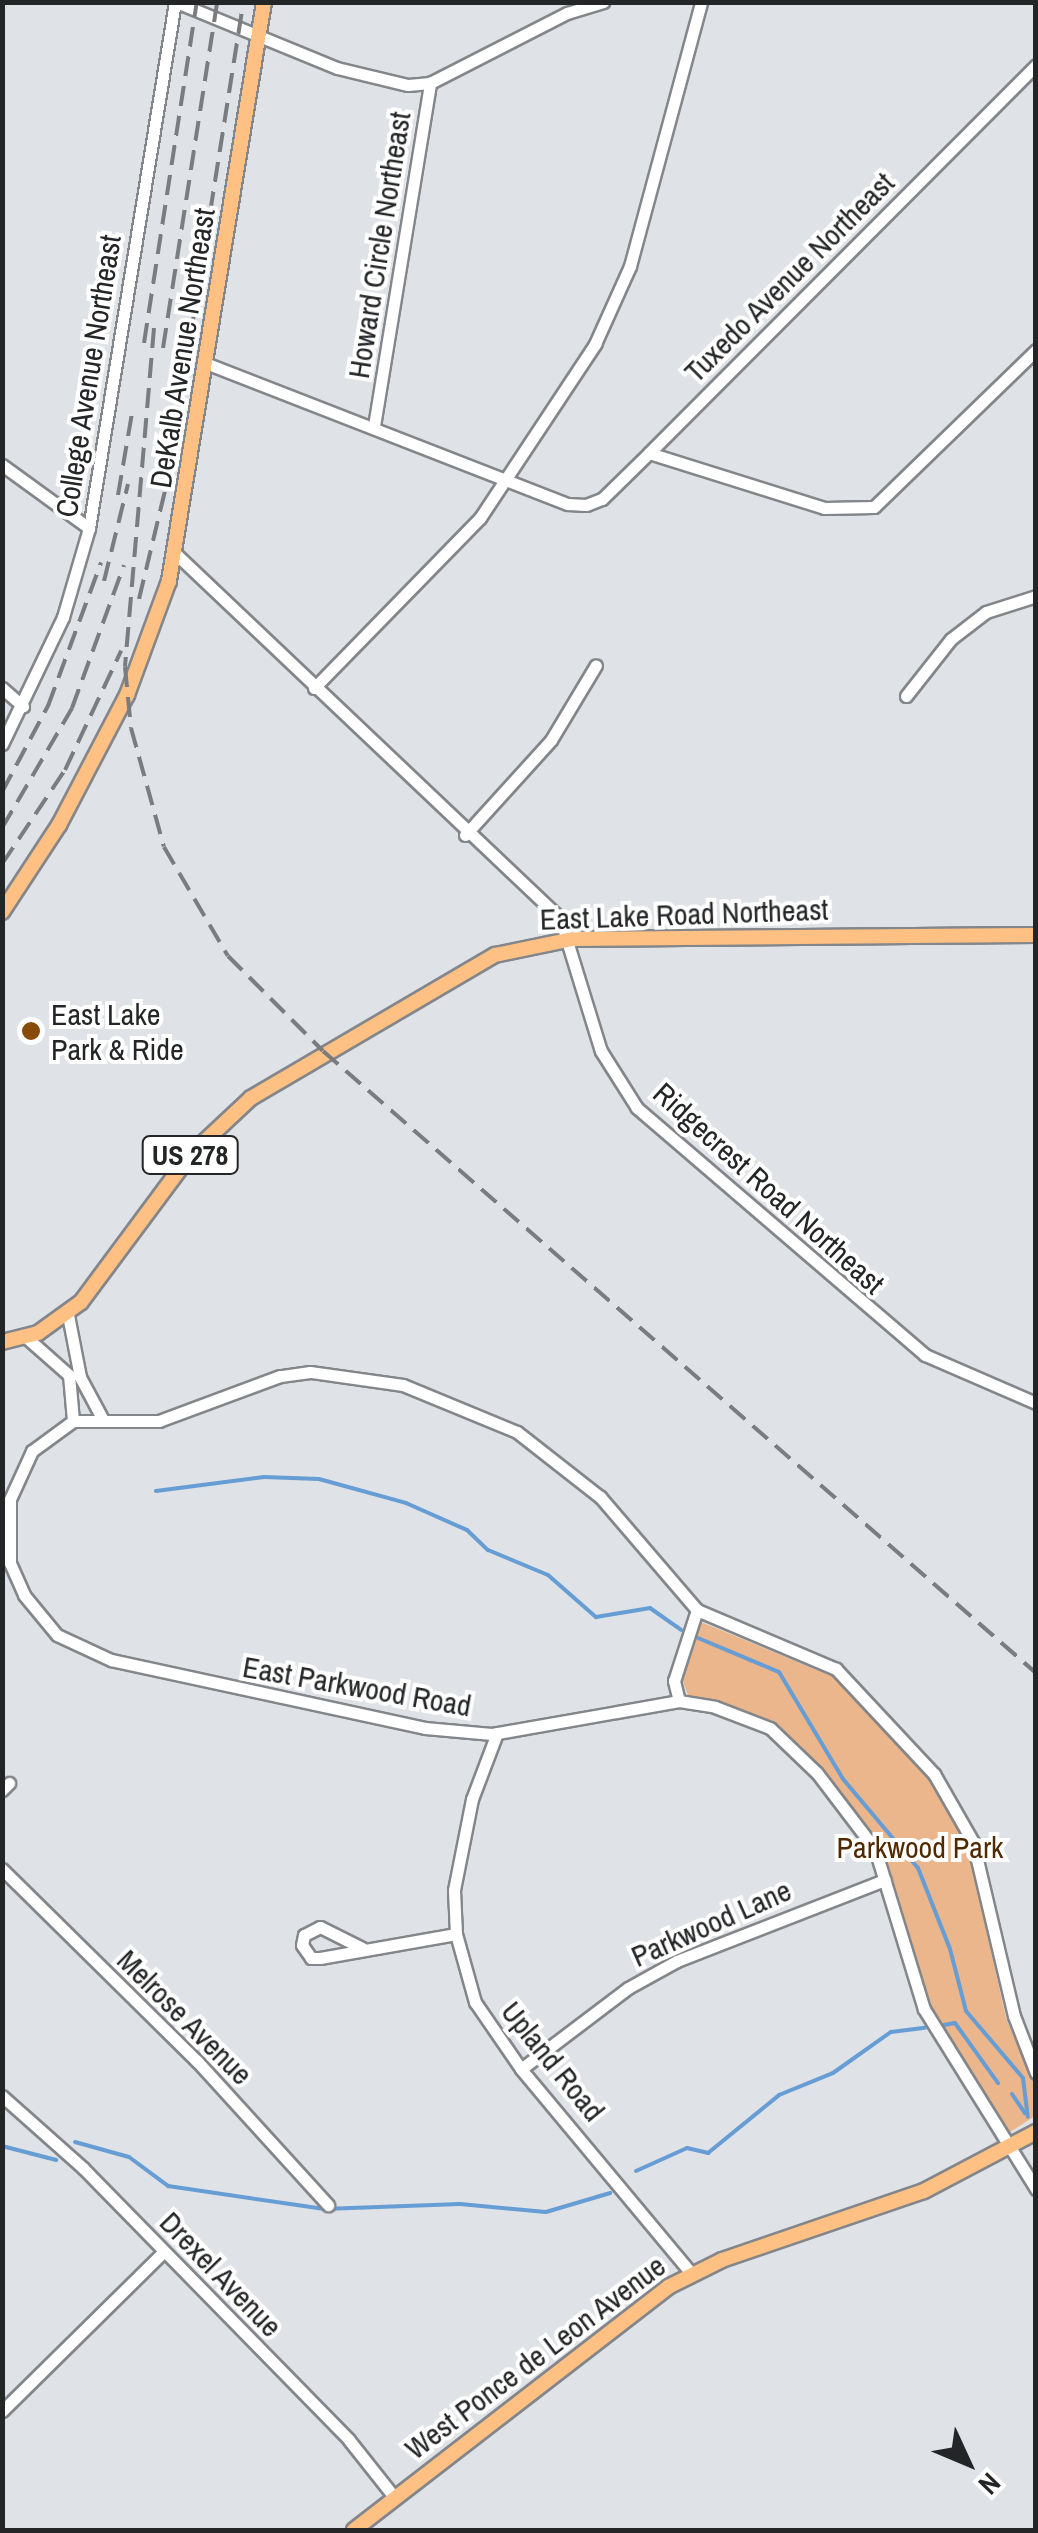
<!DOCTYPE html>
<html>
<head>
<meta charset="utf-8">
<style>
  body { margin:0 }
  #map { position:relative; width:1038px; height:2533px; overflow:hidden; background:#dfe2e6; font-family:"Archivo Narrow",sans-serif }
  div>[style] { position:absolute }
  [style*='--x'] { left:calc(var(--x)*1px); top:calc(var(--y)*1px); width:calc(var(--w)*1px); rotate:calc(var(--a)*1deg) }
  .green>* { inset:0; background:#ebb68b }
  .stream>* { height:4px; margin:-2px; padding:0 2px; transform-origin:2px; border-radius:2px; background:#669dd4 }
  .roads { filter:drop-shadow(2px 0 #83868a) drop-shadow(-2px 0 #83868a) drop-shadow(0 2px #83868a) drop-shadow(0 -2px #83868a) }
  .minor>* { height:11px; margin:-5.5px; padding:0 5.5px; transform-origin:5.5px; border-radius:5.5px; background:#fff }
  .major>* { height:14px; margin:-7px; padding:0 7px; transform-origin:7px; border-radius:7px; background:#fec183 }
  .rail>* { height:4px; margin-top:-2px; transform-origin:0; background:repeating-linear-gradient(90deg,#7a7c7f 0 20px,transparent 0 30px) }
  .dots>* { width:28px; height:28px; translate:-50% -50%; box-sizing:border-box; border:5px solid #fff; border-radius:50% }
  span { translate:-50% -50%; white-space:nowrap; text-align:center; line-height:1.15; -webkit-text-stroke:8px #fff; paint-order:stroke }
  .shield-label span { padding:2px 8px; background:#fff; border:2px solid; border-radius:8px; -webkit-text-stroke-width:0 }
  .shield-label { font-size:28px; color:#242527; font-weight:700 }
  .street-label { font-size:30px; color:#242527 }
  .poi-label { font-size:30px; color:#242527 }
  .left { translate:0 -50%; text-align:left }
  .park-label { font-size:30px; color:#512900 }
  .frame { position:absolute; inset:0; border:5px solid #242527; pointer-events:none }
  .north { position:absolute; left:918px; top:2413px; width:100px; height:100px; -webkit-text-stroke:8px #fff; paint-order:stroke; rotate:134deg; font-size:28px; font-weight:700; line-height:40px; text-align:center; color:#242527 }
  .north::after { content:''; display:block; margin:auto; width:35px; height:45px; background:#242527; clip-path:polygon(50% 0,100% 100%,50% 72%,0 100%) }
</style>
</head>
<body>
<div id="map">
  <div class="green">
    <i style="clip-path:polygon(701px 1622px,841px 1680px,929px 1778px,964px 1829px,1006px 2018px,1035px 2086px,1035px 2116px,1007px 2134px,924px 2009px,885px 1880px,847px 1812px,773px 1726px,688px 1695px,682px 1679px)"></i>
  </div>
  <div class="stream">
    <i style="--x:156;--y:1491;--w:109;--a:-7.4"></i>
    <i style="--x:264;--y:1477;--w:55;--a:2.1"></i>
    <i style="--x:319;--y:1479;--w:90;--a:15.4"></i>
    <i style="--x:406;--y:1503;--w:67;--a:23.9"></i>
    <i style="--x:467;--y:1530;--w:29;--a:44"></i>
    <i style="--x:488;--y:1550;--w:65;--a:22.6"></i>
    <i style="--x:548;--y:1575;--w:64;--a:41.2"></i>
    <i style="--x:596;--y:1617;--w:55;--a:-9.5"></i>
    <i style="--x:650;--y:1608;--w:38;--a:35"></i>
    <i style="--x:698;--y:1638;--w:88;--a:22.8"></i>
    <i style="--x:779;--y:1672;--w:125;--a:59.1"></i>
    <i style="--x:843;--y:1779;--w:116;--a:49.9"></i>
    <i style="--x:918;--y:1868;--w:87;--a:68.4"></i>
    <i style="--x:950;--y:1949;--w:64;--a:75.5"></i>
    <i style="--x:966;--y:2011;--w:88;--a:49.6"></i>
    <i style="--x:1023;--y:2078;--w:39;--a:83"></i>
    <i style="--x:944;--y:2025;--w:11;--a:-10"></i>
    <i style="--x:955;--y:2023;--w:74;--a:54.4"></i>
    <i style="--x:1012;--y:2094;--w:23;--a:56"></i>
    <i style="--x:75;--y:2142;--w:56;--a:15.5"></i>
    <i style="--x:129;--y:2157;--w:49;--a:36.6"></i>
    <i style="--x:168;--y:2186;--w:158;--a:8.4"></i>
    <i style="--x:324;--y:2209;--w:136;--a:-2.1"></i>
    <i style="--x:460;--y:2204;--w:86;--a:5.3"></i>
    <i style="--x:546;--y:2212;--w:67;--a:-16.5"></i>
    <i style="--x:2;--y:2146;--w:56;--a:14.5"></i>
    <i style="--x:636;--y:2171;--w:56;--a:-24.3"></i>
    <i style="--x:687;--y:2148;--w:22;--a:13"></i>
    <i style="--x:708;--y:2153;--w:92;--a:-39.2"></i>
    <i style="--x:779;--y:2095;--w:58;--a:-22.2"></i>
    <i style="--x:833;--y:2073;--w:71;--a:-35.3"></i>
    <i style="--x:891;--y:2032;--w:34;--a:-7"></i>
  </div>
  <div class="roads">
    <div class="minor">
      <i style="--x:176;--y:2;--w:174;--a:22.3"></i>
      <i style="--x:337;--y:68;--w:73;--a:13.5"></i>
      <i style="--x:408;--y:85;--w:22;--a:-5"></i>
      <i style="--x:430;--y:83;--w:154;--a:-27.1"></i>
      <i style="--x:567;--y:13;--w:38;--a:-17"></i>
      <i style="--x:208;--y:364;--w:386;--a:21.3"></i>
      <i style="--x:568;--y:504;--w:18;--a:3"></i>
      <i style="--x:586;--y:505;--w:17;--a:-21"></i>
      <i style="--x:602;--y:499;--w:66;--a:-44.4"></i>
      <i style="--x:649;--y:453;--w:548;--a:-45.07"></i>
      <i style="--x:374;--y:426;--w:348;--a:-80.7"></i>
      <i style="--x:649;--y:453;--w:183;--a:17.4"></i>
      <i style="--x:824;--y:508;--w:50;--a:-1.1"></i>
      <i style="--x:874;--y:507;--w:226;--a:-44.1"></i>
      <i style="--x:2;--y:465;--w:107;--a:35.9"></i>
      <i style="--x:176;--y:554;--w:529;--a:43.47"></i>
      <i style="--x:560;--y:918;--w:139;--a:72.9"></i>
      <i style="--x:601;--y:1051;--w:67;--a:57.7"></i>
      <i style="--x:637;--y:1108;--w:379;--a:40.6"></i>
      <i style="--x:925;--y:1355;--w:121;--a:23.4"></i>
      <i style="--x:2;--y:688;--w:28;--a:41"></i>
      <i style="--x:314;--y:688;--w:238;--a:-45.7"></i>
      <i style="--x:480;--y:518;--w:209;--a:-56.5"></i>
      <i style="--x:595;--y:344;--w:85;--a:-65.8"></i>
      <i style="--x:630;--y:266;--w:273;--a:-74.9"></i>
      <i style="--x:906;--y:696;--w:73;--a:-51.7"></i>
      <i style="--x:951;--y:639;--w:44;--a:-37.6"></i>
      <i style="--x:986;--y:612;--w:52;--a:-17.7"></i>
      <i style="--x:2;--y:744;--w:141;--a:-64.3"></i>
      <i style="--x:63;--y:617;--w:93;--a:-73.7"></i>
      <i style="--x:89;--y:528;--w:533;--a:-80.71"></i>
      <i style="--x:465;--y:835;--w:128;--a:-47.8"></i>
      <i style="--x:551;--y:740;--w:87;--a:-59"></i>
      <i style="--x:68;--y:1315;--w:63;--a:79"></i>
      <i style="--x:80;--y:1377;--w:47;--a:61.8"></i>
      <i style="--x:27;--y:1338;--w:56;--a:41.4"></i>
      <i style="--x:69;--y:1375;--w:46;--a:85"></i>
      <i style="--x:679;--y:1701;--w:21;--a:-104"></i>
      <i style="--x:674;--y:1681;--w:75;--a:-72.1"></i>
      <i style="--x:497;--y:1733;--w:71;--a:110.7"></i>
      <i style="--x:472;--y:1799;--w:93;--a:101.2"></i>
      <i style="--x:454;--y:1890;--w:44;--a:87.4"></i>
      <i style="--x:456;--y:1934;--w:71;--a:74.4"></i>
      <i style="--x:475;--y:2002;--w:81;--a:55.5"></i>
      <i style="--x:521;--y:2069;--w:267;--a:50.2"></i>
      <i style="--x:2;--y:1790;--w:10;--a:-45"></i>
      <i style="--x:2;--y:1869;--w:274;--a:44.6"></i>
      <i style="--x:197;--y:2061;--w:195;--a:47.7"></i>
      <i style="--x:362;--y:1948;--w:47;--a:-153.4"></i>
      <i style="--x:320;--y:1927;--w:18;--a:153"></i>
      <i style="--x:304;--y:1935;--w:10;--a:101"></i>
      <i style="--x:302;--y:1945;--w:16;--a:55"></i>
      <i style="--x:311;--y:1958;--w:9;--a:0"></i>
      <i style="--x:320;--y:1958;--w:138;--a:-10"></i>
      <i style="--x:521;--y:2069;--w:134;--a:-37.1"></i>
      <i style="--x:628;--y:1988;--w:56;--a:-28.9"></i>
      <i style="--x:677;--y:1961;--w:223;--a:-21.3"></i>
      <i style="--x:1036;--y:2073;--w:61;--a:-111.1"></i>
      <i style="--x:1014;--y:2016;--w:179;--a:-103.3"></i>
      <i style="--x:973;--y:1842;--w:78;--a:-119.8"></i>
      <i style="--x:934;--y:1774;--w:144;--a:-133"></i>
      <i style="--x:836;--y:1669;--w:151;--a:-157"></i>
      <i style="--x:697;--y:1610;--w:149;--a:-130.6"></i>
      <i style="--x:600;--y:1497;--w:105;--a:-141.9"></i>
      <i style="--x:517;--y:1432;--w:123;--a:-157.6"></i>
      <i style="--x:403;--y:1385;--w:94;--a:-172"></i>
      <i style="--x:310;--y:1372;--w:30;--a:172"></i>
      <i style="--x:280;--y:1376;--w:129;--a:159.6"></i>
      <i style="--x:159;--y:1421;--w:86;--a:180"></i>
      <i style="--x:73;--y:1421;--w:51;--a:143.8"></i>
      <i style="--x:32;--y:1451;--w:53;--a:114.6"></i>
      <i style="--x:10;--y:1499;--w:64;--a:90"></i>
      <i style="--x:10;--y:1563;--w:35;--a:66"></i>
      <i style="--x:24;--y:1595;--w:52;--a:50.5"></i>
      <i style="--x:57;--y:1635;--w:60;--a:24.8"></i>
      <i style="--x:111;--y:1660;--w:321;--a:12.2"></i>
      <i style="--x:425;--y:1728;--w:67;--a:5.1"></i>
      <i style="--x:492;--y:1734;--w:190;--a:-10"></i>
      <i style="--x:679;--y:1701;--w:36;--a:9"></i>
      <i style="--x:715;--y:1707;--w:59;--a:20.9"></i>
      <i style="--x:770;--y:1728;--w:65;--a:43.8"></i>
      <i style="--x:817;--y:1773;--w:96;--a:52.7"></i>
      <i style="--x:875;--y:1849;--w:167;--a:73"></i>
      <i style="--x:924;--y:2009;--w:212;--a:58.1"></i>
      <i style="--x:2;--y:2096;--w:108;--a:41.6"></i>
      <i style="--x:83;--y:2168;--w:380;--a:45.6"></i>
      <i style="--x:349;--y:2440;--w:74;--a:51.6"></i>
      <i style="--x:2;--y:2411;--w:226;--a:-44.6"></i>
    </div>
    <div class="major">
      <i style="--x:2;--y:912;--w:104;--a:-56.8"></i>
      <i style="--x:59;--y:825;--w:147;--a:-62.4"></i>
      <i style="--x:127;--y:695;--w:121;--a:-69.8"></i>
      <i style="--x:169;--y:581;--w:587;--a:-80.68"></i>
      <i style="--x:2;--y:1342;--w:37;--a:-14"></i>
      <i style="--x:38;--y:1333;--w:53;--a:-35.8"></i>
      <i style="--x:81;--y:1302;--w:183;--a:-53.4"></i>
      <i style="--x:190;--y:1155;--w:83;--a:-43.1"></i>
      <i style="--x:251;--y:1098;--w:283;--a:-30.4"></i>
      <i style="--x:495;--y:955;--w:79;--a:-11.7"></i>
      <i style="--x:572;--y:939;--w:464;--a:-0.5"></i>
      <i style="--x:354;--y:2530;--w:397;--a:-37.7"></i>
      <i style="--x:668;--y:2287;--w:60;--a:-26.6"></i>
      <i style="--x:722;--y:2260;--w:213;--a:-18.9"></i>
      <i style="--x:924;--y:2191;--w:127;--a:-27.8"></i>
    </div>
  </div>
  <div class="rail">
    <i style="--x:154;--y:328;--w:340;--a:94.9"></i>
    <i style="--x:125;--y:667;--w:61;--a:84.4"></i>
    <i style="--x:131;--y:728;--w:123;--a:74.5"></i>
    <i style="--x:164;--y:847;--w:126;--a:59.6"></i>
    <i style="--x:228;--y:956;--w:134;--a:45"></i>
    <i style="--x:323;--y:1051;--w:946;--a:41.1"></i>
    <i style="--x:144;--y:343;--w:345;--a:-81.2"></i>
    <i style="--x:163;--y:348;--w:350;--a:-81.1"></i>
    <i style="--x:118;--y:495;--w:89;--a:-80.3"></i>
    <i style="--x:104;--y:581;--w:100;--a:-76.1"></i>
    <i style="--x:139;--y:599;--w:124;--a:-76.5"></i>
    <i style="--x:168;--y:478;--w:482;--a:-81"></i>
    <i style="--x:2;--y:792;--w:98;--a:-61.9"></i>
    <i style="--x:48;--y:706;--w:153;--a:-69.7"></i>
    <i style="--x:2;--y:828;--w:139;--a:-59.7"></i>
    <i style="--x:72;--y:708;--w:152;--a:-70"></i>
    <i style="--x:2;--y:864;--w:113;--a:-56.2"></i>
    <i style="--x:65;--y:770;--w:132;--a:-64.8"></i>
  </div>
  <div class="dots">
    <i style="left:31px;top:1031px;background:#874b07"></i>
  </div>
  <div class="shield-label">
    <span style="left:190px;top:1155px">US 278</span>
  </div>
  <div class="street-label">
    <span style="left:379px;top:245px;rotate:-81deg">Howard Circle Northeast</span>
    <span style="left:789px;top:277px;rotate:-45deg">Tuxedo Avenue Northeast</span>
    <span style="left:182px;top:348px;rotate:-81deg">DeKalb Avenue Northeast</span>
    <span style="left:88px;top:376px;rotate:-81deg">College Avenue Northeast</span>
    <span style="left:684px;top:914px;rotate:-2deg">East Lake Road Northeast</span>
    <span style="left:769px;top:1188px;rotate:42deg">Ridgecrest Road Northeast</span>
    <span style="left:357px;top:1686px;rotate:10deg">East Parkwood Road</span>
    <span style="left:711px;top:1923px;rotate:-24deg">Parkwood Lane</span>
    <span style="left:185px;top:2017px;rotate:45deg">Melrose Avenue</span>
    <span style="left:553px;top:2061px;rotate:51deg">Upland Road</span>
    <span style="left:221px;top:2274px;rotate:46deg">Drexel Avenue</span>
    <span style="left:535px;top:2357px;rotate:-37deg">West Ponce de Leon Avenue</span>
  </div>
  <div class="poi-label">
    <span class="left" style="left:51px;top:1031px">East Lake<br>Park &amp; Ride</span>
  </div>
  <div class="park-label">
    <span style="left:920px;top:1847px">Parkwood Park</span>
  </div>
  <div class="frame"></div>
  <div class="north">N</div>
</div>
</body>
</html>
